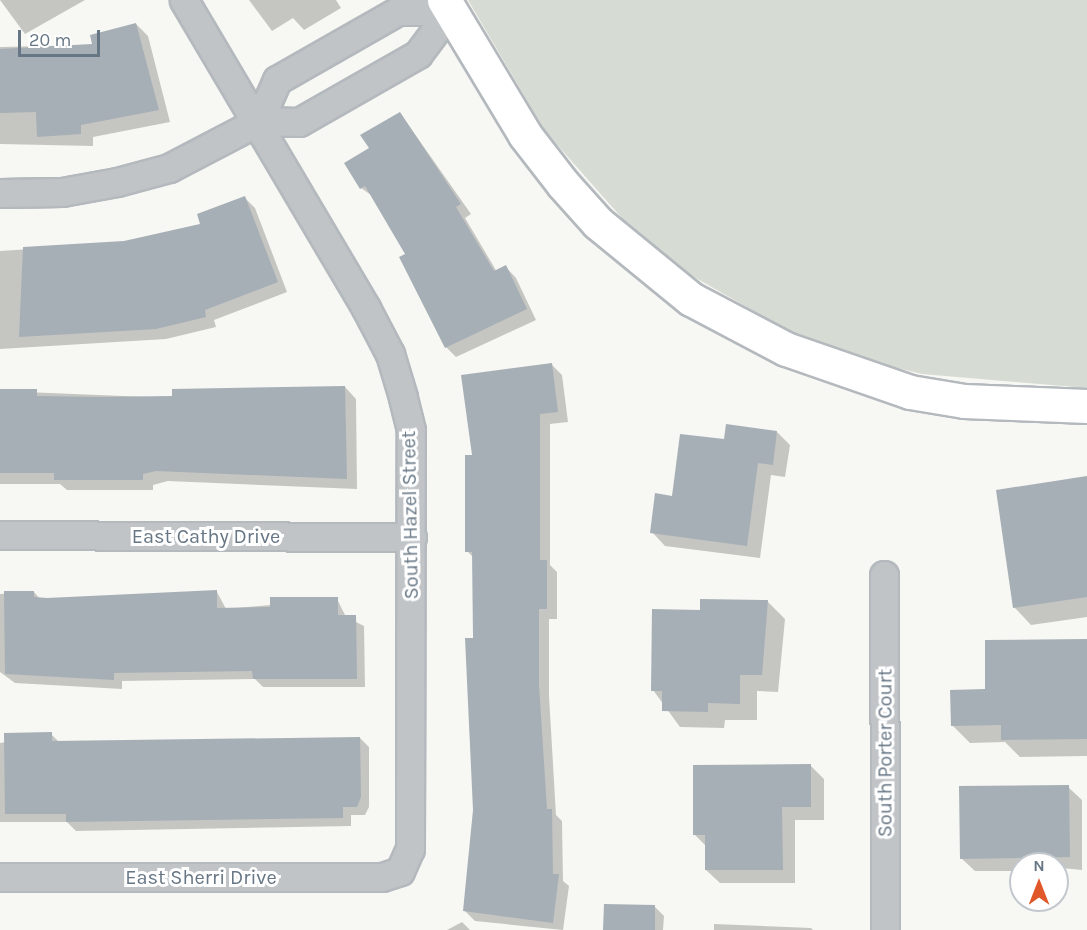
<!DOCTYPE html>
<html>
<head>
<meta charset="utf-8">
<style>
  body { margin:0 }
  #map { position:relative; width:1087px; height:930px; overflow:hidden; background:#f7f7f3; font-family:Karla,sans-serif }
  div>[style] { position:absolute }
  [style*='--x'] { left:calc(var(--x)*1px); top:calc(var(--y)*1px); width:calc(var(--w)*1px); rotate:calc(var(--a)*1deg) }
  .green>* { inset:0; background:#d6dcd3 }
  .shadow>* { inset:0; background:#0003 }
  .building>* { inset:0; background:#a6afb5 }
  .roads { filter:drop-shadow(2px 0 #b4b9be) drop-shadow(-2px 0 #b4b9be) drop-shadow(0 2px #b4b9be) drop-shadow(0 -2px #b4b9be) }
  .street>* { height:27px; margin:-13.5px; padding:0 13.5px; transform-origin:13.5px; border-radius:13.5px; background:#c0c4c7 }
  .secondary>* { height:33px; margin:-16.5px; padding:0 16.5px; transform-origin:16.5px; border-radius:16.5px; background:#fff }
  span { translate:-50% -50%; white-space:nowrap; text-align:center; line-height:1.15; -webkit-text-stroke:6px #fff; paint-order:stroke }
  .street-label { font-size:20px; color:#667684 }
  .north { position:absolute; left:1009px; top:852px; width:60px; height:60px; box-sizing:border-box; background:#fff; border:2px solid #c2c8ce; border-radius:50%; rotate:0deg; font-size:16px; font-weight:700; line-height:24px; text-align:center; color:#667684 }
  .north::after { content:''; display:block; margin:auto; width:21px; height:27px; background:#e0582a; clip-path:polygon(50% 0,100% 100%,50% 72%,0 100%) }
  .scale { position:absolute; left:18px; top:30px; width:82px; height:27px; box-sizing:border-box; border:3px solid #667684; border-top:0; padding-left:8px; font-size:18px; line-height:21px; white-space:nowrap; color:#667684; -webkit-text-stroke:4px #fff; paint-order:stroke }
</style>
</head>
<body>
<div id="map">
  <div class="green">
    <i style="clip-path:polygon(468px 0,1087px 0,1087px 388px,922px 374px,872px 362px,789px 331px,687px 273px,628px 225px,545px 131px)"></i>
  </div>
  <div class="shadow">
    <i style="clip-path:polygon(0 0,85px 0,25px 34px)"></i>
    <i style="clip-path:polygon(249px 0,336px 0,341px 8px,304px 30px,293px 18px,272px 31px)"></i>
    <i style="clip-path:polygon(136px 24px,148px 36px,170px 122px,93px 137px,93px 146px,0 144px,0 47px,94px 45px)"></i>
    <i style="clip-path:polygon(400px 113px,471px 214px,465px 218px,497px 272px,506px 267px,516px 278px,536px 320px,456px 357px,446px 347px,407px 254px,374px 197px,361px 188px,371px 149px)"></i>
    <i style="clip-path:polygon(245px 198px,255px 208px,287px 292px,214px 320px,216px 327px,166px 339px,0 349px,0 251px,124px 243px,202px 225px)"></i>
    <i style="clip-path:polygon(551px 364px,562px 375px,568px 422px,550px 424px,550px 565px,557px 572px,557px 619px,549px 619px,549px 696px,556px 815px,562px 821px,563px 881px,569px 886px,563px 930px,475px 921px,465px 911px,474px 810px,474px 558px,467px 551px,474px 457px)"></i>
    <i style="clip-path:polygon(345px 387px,356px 399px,357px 489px,168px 481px,153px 485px,153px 490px,67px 490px,60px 484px,0 484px,0 391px,173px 398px)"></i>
    <i style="clip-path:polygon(777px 432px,790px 445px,785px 477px,771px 475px,760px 558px,665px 546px,652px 532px,673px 497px)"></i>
    <i style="clip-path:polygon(1087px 480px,1087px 617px,1031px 625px,1014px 607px)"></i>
    <i style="clip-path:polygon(34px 592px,40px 599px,217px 592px,226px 609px,337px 599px,346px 617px,364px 626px,365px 687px,263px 687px,255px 679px,122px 681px,122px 689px,15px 683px,0 672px,0 594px)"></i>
    <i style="clip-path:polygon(768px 602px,785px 619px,778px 692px,757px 691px,757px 720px,725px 720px,724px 728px,680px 727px,653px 690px,701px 612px)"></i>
    <i style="clip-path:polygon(1087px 640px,1087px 756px,1020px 757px,1005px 742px,970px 743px,952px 725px,987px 691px)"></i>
    <i style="clip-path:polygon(51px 734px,60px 743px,360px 738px,369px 747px,369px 807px,365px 815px,351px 815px,351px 826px,76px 831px,67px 822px,0 822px,0 743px)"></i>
    <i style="clip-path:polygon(810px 765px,824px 779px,824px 820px,795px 820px,795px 883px,720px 883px,706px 870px,706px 846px,695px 835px)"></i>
    <i style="clip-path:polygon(1068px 787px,1082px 800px,1082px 870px,1021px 864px,1021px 871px,975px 871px,961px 858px)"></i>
    <i style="clip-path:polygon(655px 907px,664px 916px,663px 930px,604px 930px)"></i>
    <i style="clip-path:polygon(462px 922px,470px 930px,447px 930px)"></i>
    <i style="clip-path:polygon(714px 924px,811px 928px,813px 930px,714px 930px)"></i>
  </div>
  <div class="building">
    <i style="clip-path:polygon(136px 23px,159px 110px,81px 125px,81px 134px,37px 137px,36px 112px,0 113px,0 49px,92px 44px,90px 35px)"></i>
    <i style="clip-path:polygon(400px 112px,461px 204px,456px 207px,494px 271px,506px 265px,527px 309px,445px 348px,399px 257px,405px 254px,365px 186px,360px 189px,344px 163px,369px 148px,360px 135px)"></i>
    <i style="clip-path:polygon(245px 196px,278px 282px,205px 310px,206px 317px,156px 329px,19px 337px,23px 247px,124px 241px,200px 224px,197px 214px)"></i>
    <i style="clip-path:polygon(552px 363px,558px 412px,540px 414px,540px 560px,547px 560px,547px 609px,539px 609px,539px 685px,547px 809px,552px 809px,553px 874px,559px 874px,553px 923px,463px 911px,473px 810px,465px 638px,473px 638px,472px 552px,465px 552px,465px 455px,472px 455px,461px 375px)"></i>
    <i style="clip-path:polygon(345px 386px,347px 479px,156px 471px,143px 474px,143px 480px,54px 480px,54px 473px,0 473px,0 389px,37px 389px,37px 396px,101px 397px,172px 396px,172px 389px)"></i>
    <i style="clip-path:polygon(726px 424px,777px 431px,773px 465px,758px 463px,747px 546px,650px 533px,655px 493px,672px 496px,680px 434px,724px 439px)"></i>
    <i style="clip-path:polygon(1087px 476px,1087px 597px,1013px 608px,996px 490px)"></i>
    <i style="clip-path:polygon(217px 590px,217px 608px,270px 607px,270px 597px,338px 597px,338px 615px,356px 615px,357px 679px,253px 679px,252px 671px,114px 673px,114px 680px,5px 674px,4px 591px,34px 591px,34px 597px,47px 598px)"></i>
    <i style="clip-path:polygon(700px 599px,768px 600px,762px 675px,740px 675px,740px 704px,708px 703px,708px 712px,662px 711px,662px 691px,651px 691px,652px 609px,700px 610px)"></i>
    <i style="clip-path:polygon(1087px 639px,1087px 739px,1001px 740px,1001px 725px,951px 726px,950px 690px,985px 689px,985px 640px)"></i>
    <i style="clip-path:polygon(52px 732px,52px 741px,360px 737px,361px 797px,357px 807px,343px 807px,343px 818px,66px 822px,66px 814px,5px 814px,4px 733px)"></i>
    <i style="clip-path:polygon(811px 764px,811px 807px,782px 807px,783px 870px,705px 870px,705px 835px,693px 835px,693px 765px)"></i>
    <i style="clip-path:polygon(1069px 785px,1070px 857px,960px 859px,959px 786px)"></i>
    <i style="clip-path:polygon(604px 904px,655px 905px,655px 930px,603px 930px)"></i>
  </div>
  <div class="roads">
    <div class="street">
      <i style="--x:259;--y:121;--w:45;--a:-66.3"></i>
      <i style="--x:277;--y:80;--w:139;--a:-29.7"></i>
      <i style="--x:398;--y:11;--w:52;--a:0"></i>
      <i style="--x:0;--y:193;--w:62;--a:-0.9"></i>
      <i style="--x:62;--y:192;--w:56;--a:-10.3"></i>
      <i style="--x:117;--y:182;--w:54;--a:-15.1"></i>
      <i style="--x:169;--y:168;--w:102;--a:-27.6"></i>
      <i style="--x:259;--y:121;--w:40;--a:1.4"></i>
      <i style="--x:299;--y:122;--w:137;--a:-29.7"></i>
      <i style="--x:418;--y:54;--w:54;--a:-53.3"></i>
      <i style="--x:0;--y:535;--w:412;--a:0.3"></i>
      <i style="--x:884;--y:575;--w:355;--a:89.8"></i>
      <i style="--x:0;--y:877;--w:382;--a:0"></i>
      <i style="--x:382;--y:877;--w:19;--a:-18"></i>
      <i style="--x:400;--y:871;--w:24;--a:-66"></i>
      <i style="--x:410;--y:849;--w:419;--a:-89.9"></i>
      <i style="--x:411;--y:430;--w:34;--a:-104"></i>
      <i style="--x:403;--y:397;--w:45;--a:-106.8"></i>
      <i style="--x:390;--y:354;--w:52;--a:-117.6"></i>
      <i style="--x:366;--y:308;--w:358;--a:-120.6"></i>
    </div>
    <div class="secondary">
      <i style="--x:444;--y:0;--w:157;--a:59"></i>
      <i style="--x:525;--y:135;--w:62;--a:52.2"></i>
      <i style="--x:563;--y:184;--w:52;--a:48.1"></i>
      <i style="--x:598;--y:223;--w:120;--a:39.3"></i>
      <i style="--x:691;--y:299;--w:107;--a:27.8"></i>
      <i style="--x:786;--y:349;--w:131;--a:19.1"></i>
      <i style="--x:910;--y:392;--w:55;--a:9.5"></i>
      <i style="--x:964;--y:401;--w:123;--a:2.3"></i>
    </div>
  </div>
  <div class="street-label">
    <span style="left:410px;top:515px;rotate:-91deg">South Hazel Street</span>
    <span style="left:206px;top:536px">East Cathy Drive</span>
    <span style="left:885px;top:753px;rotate:-90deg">South Porter Court</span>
    <span style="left:201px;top:877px">East Sherri Drive</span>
  </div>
  <div class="north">N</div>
  <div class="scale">20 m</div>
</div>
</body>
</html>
